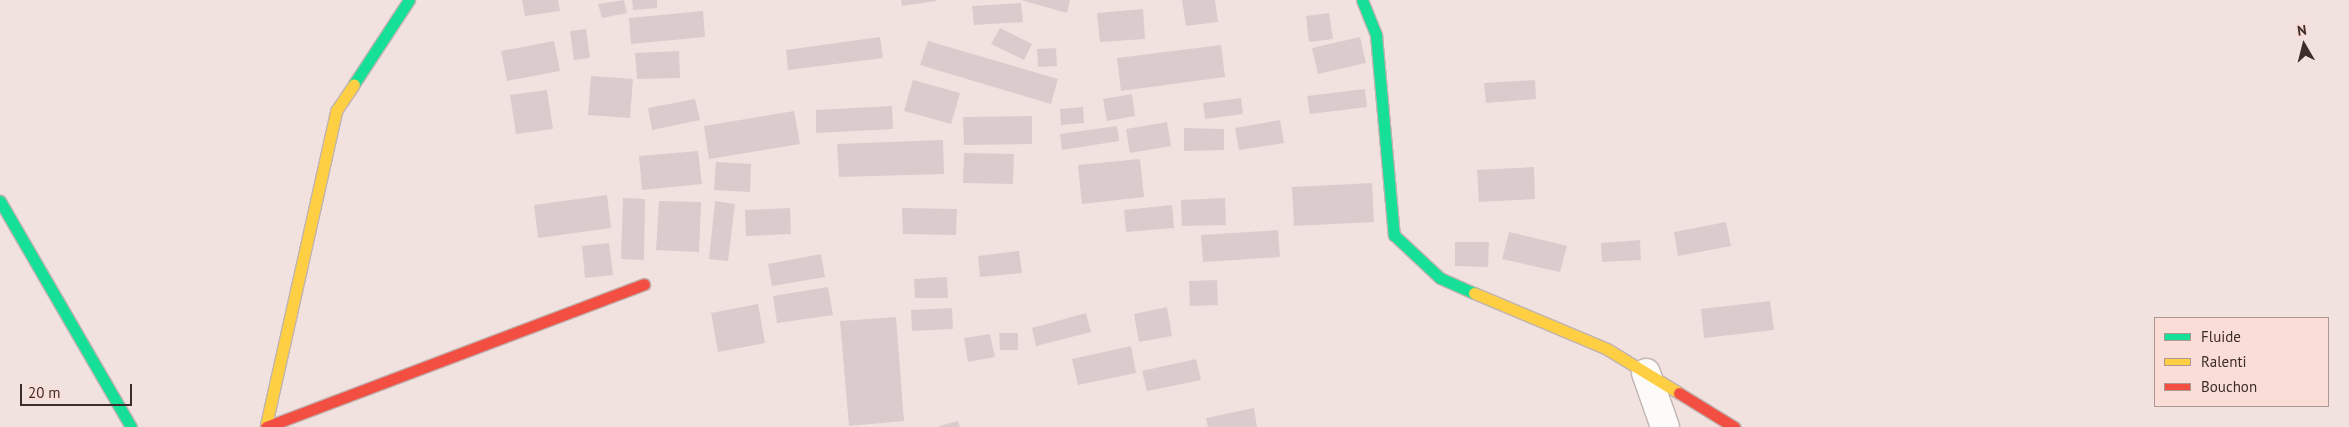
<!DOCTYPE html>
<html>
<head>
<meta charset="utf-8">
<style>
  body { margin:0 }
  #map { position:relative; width:2349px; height:427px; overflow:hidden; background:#f2e2df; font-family:"PT Sans",sans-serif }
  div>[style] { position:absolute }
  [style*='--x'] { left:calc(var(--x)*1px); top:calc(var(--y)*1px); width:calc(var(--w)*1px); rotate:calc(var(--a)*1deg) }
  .building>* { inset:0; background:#dacccd }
  .roads { filter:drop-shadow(1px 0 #c0b3b0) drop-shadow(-1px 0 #c0b3b0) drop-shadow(0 1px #c0b3b0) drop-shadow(0 -1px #c0b3b0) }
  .street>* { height:28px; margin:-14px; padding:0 14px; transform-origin:14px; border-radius:14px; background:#fdfbfa }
  .fast>* { height:11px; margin:-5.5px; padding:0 5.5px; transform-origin:5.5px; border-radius:5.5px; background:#16e098 }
  .slow>* { height:11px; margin:-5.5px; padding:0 5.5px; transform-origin:5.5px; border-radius:5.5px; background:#ffcf43 }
  .jam>* { height:11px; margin:-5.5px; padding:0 5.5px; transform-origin:5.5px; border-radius:5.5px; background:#f24e42 }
  span { translate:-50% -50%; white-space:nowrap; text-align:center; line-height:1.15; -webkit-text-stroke:4px #faddd7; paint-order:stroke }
  .legend { position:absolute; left:2154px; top:317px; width:175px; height:90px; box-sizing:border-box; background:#faddd7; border:1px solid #ae9792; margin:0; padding:6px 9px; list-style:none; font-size:15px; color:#3b2d2a }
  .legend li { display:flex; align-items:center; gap:10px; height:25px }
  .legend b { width:25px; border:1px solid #ae9792 }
  .north { position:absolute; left:2279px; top:20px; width:50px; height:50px; -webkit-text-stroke:4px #faddd7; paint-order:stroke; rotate:352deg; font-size:14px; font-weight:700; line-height:20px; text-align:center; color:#3b2d2a }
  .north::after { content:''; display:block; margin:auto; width:18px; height:22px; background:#3b2d2a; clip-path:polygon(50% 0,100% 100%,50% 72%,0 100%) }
  .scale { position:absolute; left:20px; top:384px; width:112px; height:22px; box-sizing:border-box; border:2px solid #3b2d2a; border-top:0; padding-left:6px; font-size:15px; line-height:18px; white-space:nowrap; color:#3b2d2a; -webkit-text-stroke:4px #faddd7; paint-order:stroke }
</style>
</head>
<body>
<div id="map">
  <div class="building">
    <i style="clip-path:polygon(522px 0,558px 0,560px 11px,525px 16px)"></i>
    <i style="clip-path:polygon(624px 0,627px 13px,602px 18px,598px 4px)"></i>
    <i style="clip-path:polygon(632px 0,657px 0,657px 8px,633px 10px)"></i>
    <i style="clip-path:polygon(901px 0,936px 0,936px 1px,902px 6px)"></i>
    <i style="clip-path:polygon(1021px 0,1070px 0,1067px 13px)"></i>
    <i style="clip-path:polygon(1182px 0,1215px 0,1218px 22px,1186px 26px)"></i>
    <i style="clip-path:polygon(1021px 3px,1023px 22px,974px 25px,972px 6px)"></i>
    <i style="clip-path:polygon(1143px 9px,1145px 39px,1100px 42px,1097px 13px)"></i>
    <i style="clip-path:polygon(703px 11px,705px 37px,631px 44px,629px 18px)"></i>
    <i style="clip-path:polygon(1329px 13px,1333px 39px,1309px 42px,1306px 16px)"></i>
    <i style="clip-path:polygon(1000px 28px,1032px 44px,1024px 60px,991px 44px)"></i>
    <i style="clip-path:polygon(586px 29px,590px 58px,574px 60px,570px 31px)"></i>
    <i style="clip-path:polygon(880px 37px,883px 58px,788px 70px,786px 50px)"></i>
    <i style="clip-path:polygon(1360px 37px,1366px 63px,1318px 74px,1312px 48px)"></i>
    <i style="clip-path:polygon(554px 41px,560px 71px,507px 81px,501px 51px)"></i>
    <i style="clip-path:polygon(928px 41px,1058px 79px,1051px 104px,920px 65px)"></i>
    <i style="clip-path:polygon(1221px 45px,1225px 77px,1121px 91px,1117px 58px)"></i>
    <i style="clip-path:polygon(1056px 48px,1057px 66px,1038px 67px,1037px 49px)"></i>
    <i style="clip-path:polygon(679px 51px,680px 78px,637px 79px,635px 53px)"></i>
    <i style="clip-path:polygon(591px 76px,633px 79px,630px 118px,588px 115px)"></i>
    <i style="clip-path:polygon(913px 80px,960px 93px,951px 124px,904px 111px)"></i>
    <i style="clip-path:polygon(1535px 80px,1536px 99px,1486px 103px,1484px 83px)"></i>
    <i style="clip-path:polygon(1365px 89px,1367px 107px,1310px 114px,1307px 96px)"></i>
    <i style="clip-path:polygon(547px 90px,553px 129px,516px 134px,510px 95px)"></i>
    <i style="clip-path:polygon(1132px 94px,1135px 116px,1107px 121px,1103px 99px)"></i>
    <i style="clip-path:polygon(1241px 98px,1243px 114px,1205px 119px,1203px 103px)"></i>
    <i style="clip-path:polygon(695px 99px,700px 120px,652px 130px,648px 108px)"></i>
    <i style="clip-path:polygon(892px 106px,893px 129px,816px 133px,816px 110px)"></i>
    <i style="clip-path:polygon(1083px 107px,1084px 123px,1061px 125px,1060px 109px)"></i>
    <i style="clip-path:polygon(794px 111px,800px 144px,709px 159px,704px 126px)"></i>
    <i style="clip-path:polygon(1032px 116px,1032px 144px,964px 145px,963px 117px)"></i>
    <i style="clip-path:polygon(1280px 120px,1284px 143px,1239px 150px,1235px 128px)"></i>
    <i style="clip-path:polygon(1167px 122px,1171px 146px,1130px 153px,1126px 129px)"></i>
    <i style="clip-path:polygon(1117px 126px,1119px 141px,1062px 150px,1060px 134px)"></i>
    <i style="clip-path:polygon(1184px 128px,1224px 129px,1224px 150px,1184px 151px)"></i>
    <i style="clip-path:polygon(943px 140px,944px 174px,839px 177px,837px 144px)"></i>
    <i style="clip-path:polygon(698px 151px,702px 184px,642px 190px,639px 156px)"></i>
    <i style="clip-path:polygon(964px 153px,1014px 154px,1013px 184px,963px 183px)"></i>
    <i style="clip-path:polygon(1140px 159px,1144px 197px,1082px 204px,1078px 165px)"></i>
    <i style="clip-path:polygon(716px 162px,751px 164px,750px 192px,714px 190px)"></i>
    <i style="clip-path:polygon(1534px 167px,1535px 199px,1479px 202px,1477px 170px)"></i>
    <i style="clip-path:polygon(1372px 183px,1374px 222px,1294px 226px,1292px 187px)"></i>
    <i style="clip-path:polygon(607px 195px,611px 228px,538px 238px,534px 205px)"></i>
    <i style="clip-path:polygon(623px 198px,645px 199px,644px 260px,621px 259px)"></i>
    <i style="clip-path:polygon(1225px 198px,1226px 225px,1182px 226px,1181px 200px)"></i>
    <i style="clip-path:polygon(659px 201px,701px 202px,699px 252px,656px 250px)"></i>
    <i style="clip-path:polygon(715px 201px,735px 204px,728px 261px,709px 259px)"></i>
    <i style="clip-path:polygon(1172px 205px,1174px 228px,1126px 232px,1124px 210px)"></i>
    <i style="clip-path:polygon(790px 208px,791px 234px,746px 236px,745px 210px)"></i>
    <i style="clip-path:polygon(902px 208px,957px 209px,956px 235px,903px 234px)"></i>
    <i style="clip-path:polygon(1726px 222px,1731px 246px,1678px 256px,1674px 232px)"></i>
    <i style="clip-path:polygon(1278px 230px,1280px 257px,1203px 262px,1201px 235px)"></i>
    <i style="clip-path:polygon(1509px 232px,1567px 246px,1560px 272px,1502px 259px)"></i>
    <i style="clip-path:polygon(1640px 240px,1641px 260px,1602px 262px,1601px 243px)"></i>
    <i style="clip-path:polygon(1455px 242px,1489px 242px,1488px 267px,1455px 266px)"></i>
    <i style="clip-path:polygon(609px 243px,613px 275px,585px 278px,582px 246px)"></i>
    <i style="clip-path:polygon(1019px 251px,1022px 273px,980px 277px,978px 256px)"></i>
    <i style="clip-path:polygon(821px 254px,825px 277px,772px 286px,768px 264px)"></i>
    <i style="clip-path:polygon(947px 277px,948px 298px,915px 298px,914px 279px)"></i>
    <i style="clip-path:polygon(1217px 280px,1218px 305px,1190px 306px,1189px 281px)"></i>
    <i style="clip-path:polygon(828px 287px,833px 315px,777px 323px,773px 296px)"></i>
    <i style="clip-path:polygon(1770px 301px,1774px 330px,1704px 338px,1701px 309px)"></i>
    <i style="clip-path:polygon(758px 304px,765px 343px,718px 352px,711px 313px)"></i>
    <i style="clip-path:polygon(1167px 307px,1172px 336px,1139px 342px,1134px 314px)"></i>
    <i style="clip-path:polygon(952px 308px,953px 329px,912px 331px,911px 310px)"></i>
    <i style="clip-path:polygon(1086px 313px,1091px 332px,1036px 346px,1032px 328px)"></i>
    <i style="clip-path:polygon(896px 317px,904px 421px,849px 426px,840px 321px)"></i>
    <i style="clip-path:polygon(999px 333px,1018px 333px,1018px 350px,1000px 350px)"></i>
    <i style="clip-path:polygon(990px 334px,995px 357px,968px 362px,964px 338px)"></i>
    <i style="clip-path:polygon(1131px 346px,1136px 373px,1078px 385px,1072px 359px)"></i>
    <i style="clip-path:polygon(1196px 359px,1201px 380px,1147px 391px,1142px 371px)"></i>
    <i style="clip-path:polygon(1254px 408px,1257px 427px,1208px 427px,1206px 418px)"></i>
    <i style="clip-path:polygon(958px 421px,960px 427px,939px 427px,939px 426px)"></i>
  </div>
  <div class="roads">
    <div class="street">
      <i style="--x:1646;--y:373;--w:57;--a:70.6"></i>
    </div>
    <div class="fast">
      <i style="--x:1362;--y:0;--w:38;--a:68"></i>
      <i style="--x:1376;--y:35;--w:201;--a:84.9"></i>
      <i style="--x:1394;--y:235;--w:63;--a:43.1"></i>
      <i style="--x:1440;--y:278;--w:37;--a:24"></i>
      <i style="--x:354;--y:84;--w:100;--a:-56.8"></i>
      <i style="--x:0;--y:201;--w:261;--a:59.9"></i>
    </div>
    <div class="slow">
      <i style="--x:1474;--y:293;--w:144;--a:22.8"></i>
      <i style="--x:1607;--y:349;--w:84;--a:31.4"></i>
      <i style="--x:266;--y:425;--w:322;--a:-77.4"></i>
      <i style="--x:336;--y:111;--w:32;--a:-56"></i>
    </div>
    <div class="jam">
      <i style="--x:1679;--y:393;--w:65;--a:31.7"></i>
      <i style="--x:266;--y:427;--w:404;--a:-20.7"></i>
    </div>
  </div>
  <ul class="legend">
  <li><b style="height:6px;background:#16e098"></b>Fluide</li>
  <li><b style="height:6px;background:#ffcf43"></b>Ralenti</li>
  <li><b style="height:6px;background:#f24e42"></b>Bouchon</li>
  </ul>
  <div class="north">N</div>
  <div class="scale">20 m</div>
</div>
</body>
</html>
